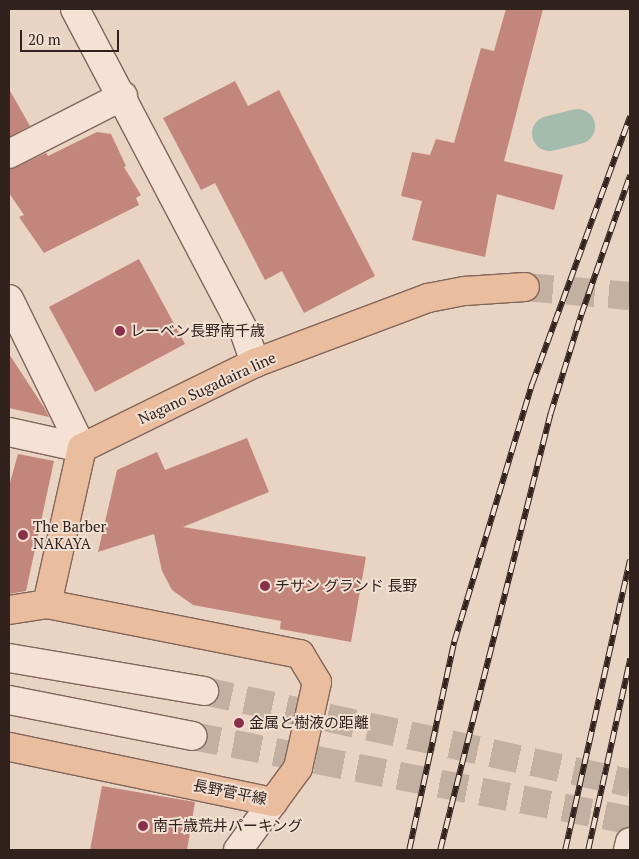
<!DOCTYPE html>
<html>
<head>
<meta charset="utf-8">
<style>
  body { margin:0 }
  #map { position:relative; width:639px; height:859px; overflow:hidden; background:#e9d3c2; font-family:"PT Serif","Noto Sans JP",serif }
  div>[style] { position:absolute }
  [style*='--x'] { left:calc(var(--x)*1px); top:calc(var(--y)*1px); width:calc(var(--w)*1px); rotate:calc(var(--a)*1deg) }
  .canal>* { height:35px; margin:-17.5px; padding:0 17.5px; transform-origin:17.5px; border-radius:17.5px; background:#a4bcae }
  .building>* { inset:0; background:#c3867c }
  .minor-tunnel>* { height:28px; margin-top:-14px; transform-origin:0; background:repeating-linear-gradient(90deg,#c4b0a1 0 28px,transparent 0 42px) }
  .major-tunnel>* { height:28px; margin-top:-14px; transform-origin:0; background:repeating-linear-gradient(90deg,#c4b0a1 0 28px,transparent 0 42px) }
  .roads { filter:drop-shadow(1px 0 #81655b) drop-shadow(-1px 0 #81655b) drop-shadow(0 1px #81655b) drop-shadow(0 -1px #81655b) }
  .minor>* { height:28px; margin:-14px; padding:0 14px; transform-origin:14px; border-radius:14px; background:#f5e2d4 }
  .major>* { height:28px; margin:-14px; padding:0 14px; transform-origin:14px; border-radius:14px; background:#e9bd9d }
  .rail>* { height:5.5px; margin-top:-2.75px; transform-origin:0; background:repeating-linear-gradient(90deg,#f1dfd1 0 11px,#32221e 0 22px); box-sizing:border-box; border-block:1px solid #32221e }
  .dots>* { width:14px; height:14px; translate:-50% -50%; box-sizing:border-box; border:2px solid #f1dfd1; border-radius:50% }
  span { translate:-50% -50%; white-space:nowrap; text-align:center; line-height:1.15; -webkit-text-stroke:4px #f1dfd1; paint-order:stroke }
  .poi-label { font-size:15px; color:#32221e }
  .left { translate:0 -50%; text-align:left }
  .street-label { font-size:15px; color:#32221e }
  .frame { position:absolute; inset:0; border:10px solid #32221e; pointer-events:none }
  .scale { position:absolute; left:20px; top:30px; width:99px; height:22px; box-sizing:border-box; border:2px solid #32221e; border-top:0; padding-left:6px; font-size:15px; line-height:18px; white-space:nowrap; color:#32221e; -webkit-text-stroke:4px #f1dfd1; paint-order:stroke }
</style>
</head>
<body>
<div id="map">
  <div class="canal">
    <i style="--x:549;--y:133;--w:29;--a:-14"></i>
  </div>
  <div class="building">
    <i style="clip-path:polygon(506px 9px,543px 9px,504px 161px,563px 175px,554px 210px,497px 194px,485px 257px,412px 240px,422px 201px,401px 196px,412px 152px,430px 155px,436px 139px,454px 143px,481px 48px,494px 51px)"></i>
    <i style="clip-path:polygon(235px 81px,248px 106px,279px 90px,375px 276px,304px 313px,282px 271px,265px 280px,215px 183px,201px 190px,163px 118px)"></i>
    <i style="clip-path:polygon(9px 89px,30px 126px,9px 137px)"></i>
    <i style="clip-path:polygon(97px 132px,111px 134px,126px 166px,124px 167px,141px 195px,136px 198px,139px 205px,44px 253px,19px 217px,24px 215px,9px 193px,9px 170px,46px 153px,48px 156px)"></i>
    <i style="clip-path:polygon(139px 259px,185px 344px,95px 392px,49px 307px)"></i>
    <i style="clip-path:polygon(9px 354px,45px 409px,49px 417px,9px 408px)"></i>
    <i style="clip-path:polygon(247px 438px,269px 492px,183px 527px,366px 557px,351px 642px,280px 629px,281px 621px,193px 605px,172px 590px,162px 571px,154px 534px,98px 552px,117px 470px,157px 452px,165px 470px)"></i>
    <i style="clip-path:polygon(18px 454px,54px 461px,26px 591px,9px 594px,9px 486px)"></i>
    <i style="clip-path:polygon(102px 786px,195px 802px,187px 850px,90px 850px)"></i>
  </div>
  <div class="minor-tunnel">
    <i style="--x:204;--y:691;--w:436;--a:12.2"></i>
    <i style="--x:192;--y:736;--w:446;--a:10.9"></i>
  </div>
  <div class="major-tunnel">
    <i style="--x:525;--y:287;--w:105;--a:4.9"></i>
  </div>
  <div class="roads">
    <div class="minor">
      <i style="--x:75;--y:9;--w:364;--a:62.3"></i>
      <i style="--x:244;--y:331;--w:34;--a:71"></i>
      <i style="--x:9;--y:154;--w:128;--a:-27"></i>
      <i style="--x:9;--y:299;--w:166;--a:63.9"></i>
      <i style="--x:9;--y:432;--w:75;--a:12.4"></i>
      <i style="--x:9;--y:658;--w:198;--a:9.6"></i>
      <i style="--x:9;--y:700;--w:187;--a:11.1"></i>
      <i style="--x:238;--y:850;--w:59;--a:-53.9"></i>
      <i style="--x:628;--y:850;--w:8;--a:-76"></i>
    </div>
    <div class="major">
      <i style="--x:47;--y:604;--w:160;--a:-77.4"></i>
      <i style="--x:82;--y:448;--w:193;--a:-26.2"></i>
      <i style="--x:255;--y:363;--w:185;--a:-20.6"></i>
      <i style="--x:428;--y:298;--w:38;--a:-11"></i>
      <i style="--x:465;--y:291;--w:60;--a:-3.8"></i>
      <i style="--x:9;--y:610;--w:38;--a:-9"></i>
      <i style="--x:47;--y:604;--w:258;--a:11.2"></i>
      <i style="--x:300;--y:654;--w:33;--a:59"></i>
      <i style="--x:317;--y:682;--w:88;--a:102.5"></i>
      <i style="--x:298;--y:768;--w:42;--a:126.3"></i>
      <i style="--x:273;--y:802;--w:270;--a:-168.2"></i>
    </div>
  </div>
  <div class="rail">
    <i style="--x:409;--y:850;--w:213;--a:-77.8"></i>
    <i style="--x:454;--y:642;--w:270;--a:-73.2"></i>
    <i style="--x:532;--y:384;--w:285;--a:-69.9"></i>
    <i style="--x:440;--y:850;--w:449;--a:-75.8"></i>
    <i style="--x:550;--y:415;--w:105;--a:-72.8"></i>
    <i style="--x:581;--y:315;--w:148;--a:-70.7"></i>
    <i style="--x:565;--y:850;--w:297;--a:-77.4"></i>
    <i style="--x:588;--y:850;--w:196;--a:-77.6"></i>
  </div>
  <div class="dots">
    <i style="left:120px;top:331px;background:#89314a"></i>
    <i style="left:23px;top:535px;background:#89314a"></i>
    <i style="left:265px;top:586px;background:#89314a"></i>
    <i style="left:239px;top:723px;background:#89314a"></i>
    <i style="left:143px;top:826px;background:#89314a"></i>
  </div>
  <div class="poi-label">
    <span class="left" style="left:130px;top:331px">レーベン長野南千歳</span>
    <span class="left" style="left:33px;top:535px">The Barber<br>NAKAYA</span>
    <span class="left" style="left:275px;top:586px">チサン グランド 長野</span>
    <span class="left" style="left:249px;top:723px">金属と樹液の距離</span>
    <span class="left" style="left:153px;top:826px">南千歳荒井パーキング</span>
  </div>
  <div class="street-label">
    <span style="left:207px;top:388px;rotate:-25deg">Nagano Sugadaira line</span>
    <span style="left:230px;top:792px;rotate:11deg">長野菅平線</span>
  </div>
  <div class="frame"></div>
  <div class="scale">20 m</div>
</div>
</body>
</html>
